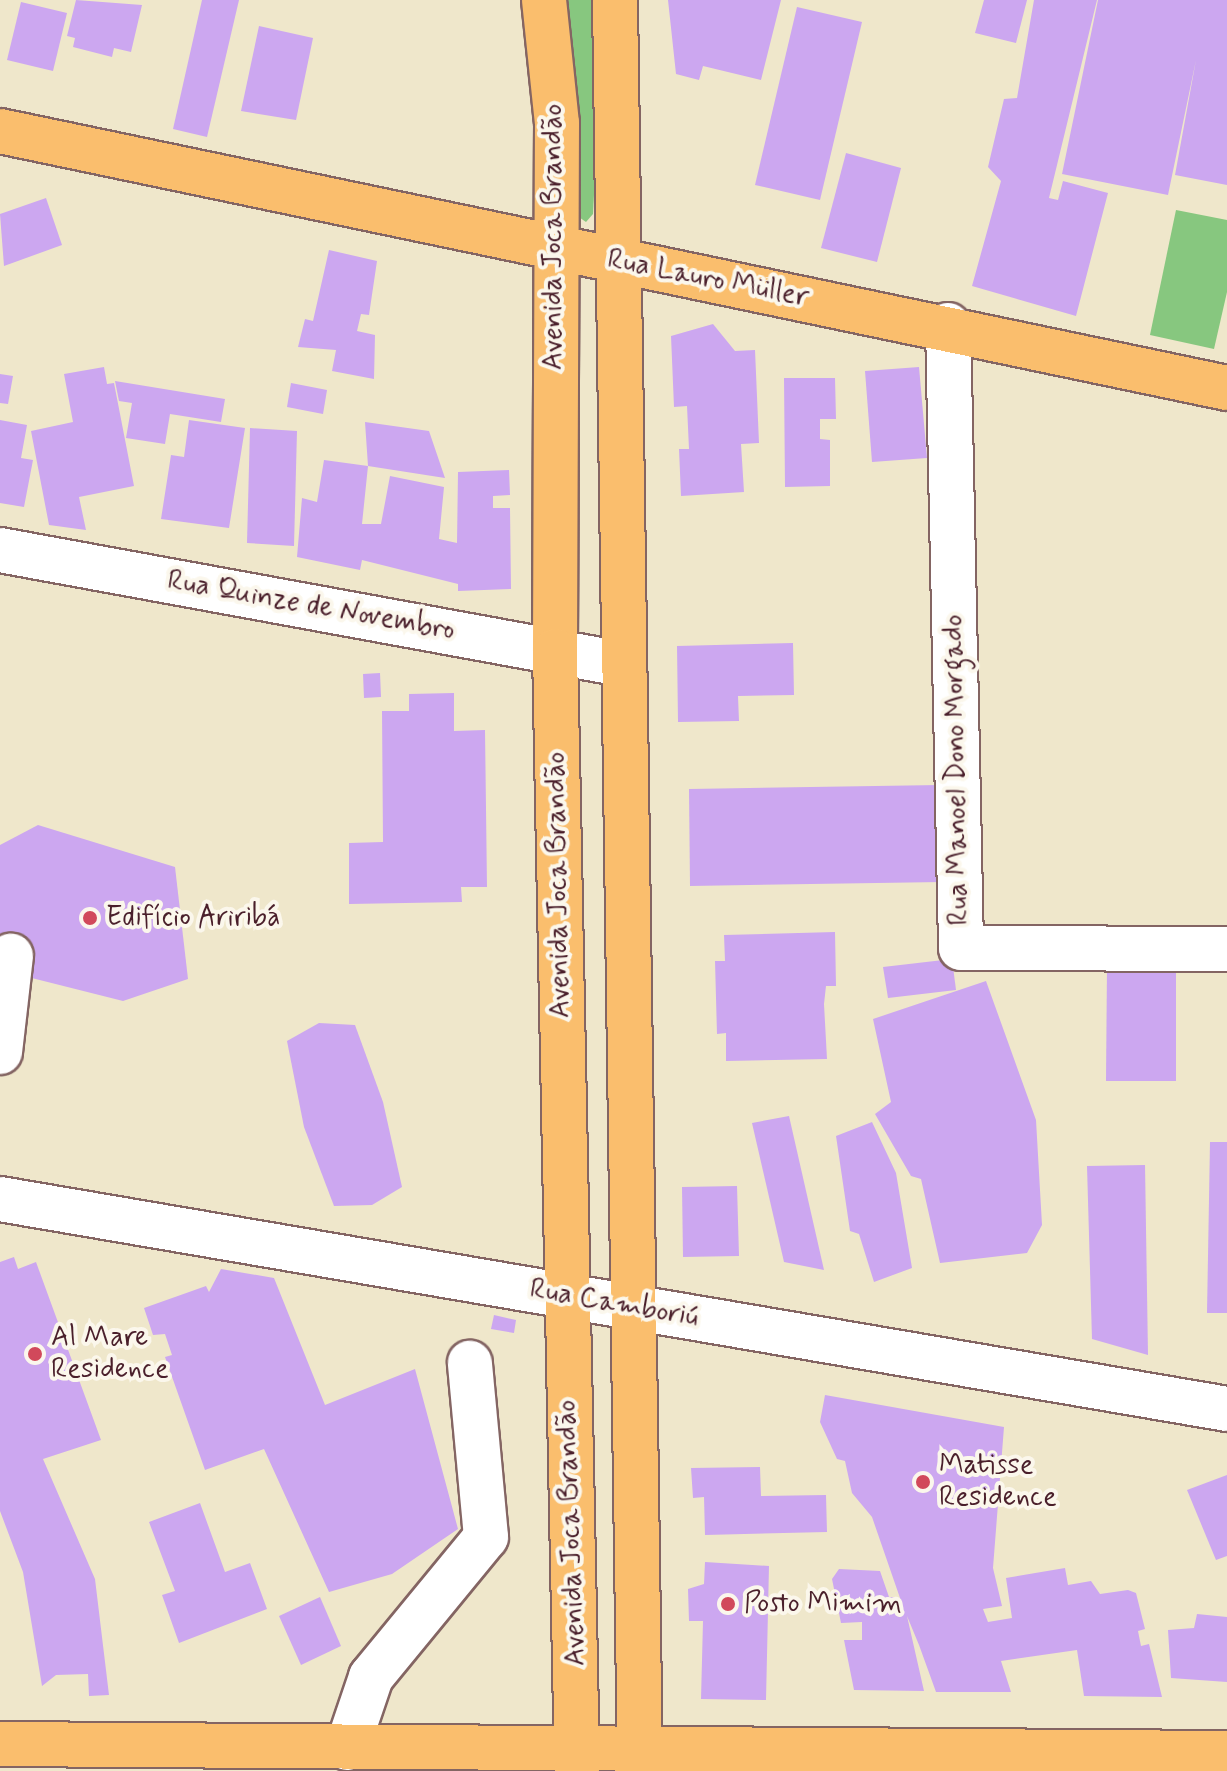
<!DOCTYPE html>
<html>
<head>
<meta charset="utf-8">
<style>
  body { margin:0 }
  #map { position:relative; width:1227px; height:1771px; overflow:hidden; background:#efe7cb; font-family:Mynerve,sans-serif }
  div>[style] { position:absolute }
  [style*='--x'] { left:calc(var(--x)*1px); top:calc(var(--y)*1px); width:calc(var(--w)*1px); rotate:calc(var(--a)*1deg) }
  .green>* { inset:0; background:#87c77f }
  .building>* { inset:0; background:#cca7f0 }
  .roads { filter:drop-shadow(2px 0 #846563) drop-shadow(-2px 0 #846563) drop-shadow(0 2px #846563) drop-shadow(0 -2px #846563) }
  .minor>* { height:44px; margin:-22px; padding:0 22px; transform-origin:22px; border-radius:22px; background:#fff }
  .major>* { height:44px; margin:-22px; padding:0 22px; transform-origin:22px; border-radius:22px; background:#fabe6d }
  .dots>* { width:22px; height:22px; translate:-50% -50%; box-sizing:border-box; border:4px solid #fbf7ec; border-radius:50% }
  span { translate:-50% -50%; white-space:nowrap; text-align:center; line-height:1.15; -webkit-text-stroke:8px #fbf7ec; paint-order:stroke }
  .street-label { font-size:28px; color:#4a1f2b }
  .poi-label { font-size:28px; color:#4a1f2b }
  .left { translate:0 -50%; text-align:left }
</style>
</head>
<body>
<div id="map">
  <div class="green">
    <i style="clip-path:polygon(561px 0,604px 0,593px 214px,586px 222px,576px 215px)"></i>
    <i style="clip-path:polygon(1176px 210px,1227px 220px,1227px 292px,1214px 349px,1150px 335px)"></i>
  </div>
  <div class="building">
    <i style="clip-path:polygon(76px 0,142px 5px,131px 52px,114px 48px,112px 57px,73px 47px,75px 38px,67px 36px)"></i>
    <i style="clip-path:polygon(202px 0,239px 0,207px 137px,173px 129px)"></i>
    <i style="clip-path:polygon(668px 0,781px 0,761px 80px,703px 66px,699px 80px,676px 74px)"></i>
    <i style="clip-path:polygon(984px 0,1027px 0,1016px 43px,975px 33px)"></i>
    <i style="clip-path:polygon(1034px 0,1097px 0,1049px 198px,1058px 200px,1063px 181px,1108px 193px,1076px 316px,972px 286px,1001px 181px,988px 167px,1004px 99px,1017px 98px)"></i>
    <i style="clip-path:polygon(1098px 0,1227px 0,1227px 185px,1175px 175px,1196px 60px,1168px 195px,1062px 174px)"></i>
    <i style="clip-path:polygon(21px 2px,67px 13px,53px 71px,7px 60px)"></i>
    <i style="clip-path:polygon(797px 7px,862px 22px,820px 200px,755px 185px)"></i>
    <i style="clip-path:polygon(259px 26px,313px 38px,296px 120px,241px 111px)"></i>
    <i style="clip-path:polygon(846px 153px,901px 168px,877px 262px,821px 248px)"></i>
    <i style="clip-path:polygon(46px 198px,62px 245px,4px 266px,0 214px)"></i>
    <i style="clip-path:polygon(329px 250px,377px 261px,369px 315px,361px 314px,357px 331px,375px 335px,374px 379px,332px 371px,336px 350px,298px 347px,305px 319px,313px 321px)"></i>
    <i style="clip-path:polygon(713px 324px,735px 351px,755px 350px,759px 443px,741px 444px,744px 492px,681px 496px,679px 449px,689px 449px,687px 406px,674px 407px,671px 336px)"></i>
    <i style="clip-path:polygon(104px 367px,107px 384px,114px 383px,134px 486px,79px 497px,86px 530px,49px 525px,31px 431px,73px 422px,64px 374px)"></i>
    <i style="clip-path:polygon(919px 367px,927px 458px,872px 462px,865px 371px)"></i>
    <i style="clip-path:polygon(0 374px,13px 376px,8px 404px,0 403px)"></i>
    <i style="clip-path:polygon(784px 378px,835px 378px,836px 419px,820px 419px,820px 439px,830px 440px,830px 486px,785px 487px)"></i>
    <i style="clip-path:polygon(115px 381px,225px 399px,221px 422px,170px 414px,165px 444px,126px 438px,132px 403px,119px 401px)"></i>
    <i style="clip-path:polygon(291px 383px,327px 390px,323px 414px,287px 407px)"></i>
    <i style="clip-path:polygon(0 420px,27px 425px,21px 458px,33px 460px,24px 507px,0 503px)"></i>
    <i style="clip-path:polygon(189px 420px,245px 428px,229px 528px,161px 519px,171px 455px,184px 457px)"></i>
    <i style="clip-path:polygon(365px 422px,429px 431px,445px 478px,368px 466px,362px 524px,381px 524px,390px 476px,444px 487px,439px 539px,457px 543px,458px 472px,509px 470px,510px 495px,493px 496px,493px 508px,510px 508px,511px 589px,458px 591px,458px 584px,362px 560px,360px 570px,297px 557px,302px 498px,317px 502px,324px 460px,368px 466px)"></i>
    <i style="clip-path:polygon(250px 428px,297px 431px,294px 546px,247px 543px)"></i>
    <i style="clip-path:polygon(793px 643px,794px 695px,738px 696px,739px 721px,678px 722px,677px 646px)"></i>
    <i style="clip-path:polygon(380px 673px,381px 697px,364px 698px,363px 674px)"></i>
    <i style="clip-path:polygon(454px 693px,454px 731px,485px 730px,487px 887px,461px 887px,462px 902px,349px 904px,349px 843px,383px 842px,382px 711px,409px 711px,409px 694px)"></i>
    <i style="clip-path:polygon(940px 785px,942px 882px,690px 886px,689px 789px)"></i>
    <i style="clip-path:polygon(38px 825px,175px 867px,188px 979px,123px 1001px,0 970px,0 845px)"></i>
    <i style="clip-path:polygon(835px 932px,836px 986px,826px 986px,824px 1004px,827px 1059px,726px 1061px,726px 1033px,717px 1034px,715px 961px,725px 961px,724px 935px)"></i>
    <i style="clip-path:polygon(952px 959px,956px 990px,888px 998px,883px 967px)"></i>
    <i style="clip-path:polygon(1107px 967px,1176px 967px,1176px 1081px,1106px 1081px)"></i>
    <i style="clip-path:polygon(986px 981px,1036px 1120px,1042px 1225px,1027px 1253px,940px 1263px,921px 1179px,911px 1176px,875px 1114px,891px 1102px,873px 1019px)"></i>
    <i style="clip-path:polygon(319px 1023px,355px 1025px,383px 1102px,402px 1187px,372px 1205px,334px 1206px,304px 1127px,287px 1041px)"></i>
    <i style="clip-path:polygon(789px 1116px,824px 1270px,784px 1262px,752px 1123px)"></i>
    <i style="clip-path:polygon(872px 1122px,896px 1173px,912px 1268px,874px 1282px,859px 1234px,850px 1231px,836px 1136px)"></i>
    <i style="clip-path:polygon(1210px 1142px,1227px 1142px,1227px 1313px,1207px 1313px)"></i>
    <i style="clip-path:polygon(1145px 1165px,1148px 1355px,1092px 1339px,1087px 1166px)"></i>
    <i style="clip-path:polygon(737px 1186px,739px 1256px,683px 1257px,682px 1187px)"></i>
    <i style="clip-path:polygon(14px 1257px,18px 1269px,36px 1262px,101px 1440px,43px 1459px,95px 1579px,109px 1695px,89px 1696px,88px 1674px,56px 1675px,42px 1686px,23px 1572px,0 1511px,0 1262px)"></i>
    <i style="clip-path:polygon(221px 1269px,274px 1278px,325px 1405px,415px 1369px,458px 1529px,392px 1574px,329px 1592px,264px 1449px,205px 1470px,165px 1357px,172px 1355px,165px 1334px,153px 1335px,144px 1308px,206px 1286px,209px 1292px)"></i>
    <i style="clip-path:polygon(494px 1315px,516px 1320px,514px 1333px,491px 1329px)"></i>
    <i style="clip-path:polygon(825px 1395px,1004px 1427px,993px 1568px,1002px 1606px,983px 1609px,988px 1622px,1012px 1618px,1006px 1578px,1065px 1568px,1068px 1585px,1091px 1581px,1100px 1594px,1128px 1590px,1136px 1593px,1145px 1629px,1138px 1631px,1141px 1646px,1149px 1644px,1162px 1697px,1084px 1696px,1077px 1650px,1001px 1661px,1011px 1692px,936px 1692px,919px 1645px,907px 1616px,924px 1691px,854px 1690px,844px 1640px,862px 1640px,862px 1622px,841px 1623px,832px 1579px,839px 1569px,880px 1571px,889px 1597px,900px 1598px,872px 1517px,852px 1493px,845px 1461px,837px 1459px,820px 1422px)"></i>
    <i style="clip-path:polygon(760px 1467px,761px 1496px,826px 1495px,827px 1532px,705px 1535px,704px 1497px,693px 1498px,691px 1468px)"></i>
    <i style="clip-path:polygon(1227px 1475px,1227px 1556px,1216px 1560px,1187px 1490px)"></i>
    <i style="clip-path:polygon(200px 1503px,225px 1572px,250px 1563px,267px 1609px,179px 1643px,162px 1595px,175px 1591px,149px 1522px)"></i>
    <i style="clip-path:polygon(705px 1562px,769px 1566px,766px 1700px,701px 1699px,703px 1621px,689px 1621px,688px 1589px,704px 1584px)"></i>
    <i style="clip-path:polygon(320px 1597px,341px 1646px,301px 1665px,279px 1616px)"></i>
    <i style="clip-path:polygon(1197px 1614px,1227px 1617px,1227px 1682px,1171px 1678px,1168px 1630px,1194px 1628px)"></i>
  </div>
  <div class="roads">
    <div class="minor">
      <i style="--x:948;--y:325;--w:623;--a:88.8"></i>
      <i style="--x:961;--y:948;--w:266;--a:0.2"></i>
      <i style="--x:0;--y:550;--w:632;--a:10.39"></i>
      <i style="--x:0;--y:1052;--w:97;--a:-83.5"></i>
      <i style="--x:0;--y:1199;--w:1245;--a:9.71"></i>
      <i style="--x:347;--y:1748;--w:75;--a:-71.3"></i>
      <i style="--x:371;--y:1677;--w:181;--a:-50.6"></i>
      <i style="--x:486;--y:1537;--w:175;--a:-95.3"></i>
    </div>
    <div class="major">
      <i style="--x:544;--y:0;--w:124;--a:84"></i>
      <i style="--x:557;--y:123;--w:528;--a:90.22"></i>
      <i style="--x:555;--y:651;--w:1120;--a:88.87"></i>
      <i style="--x:615;--y:0;--w:1771;--a:89.19"></i>
      <i style="--x:0;--y:131;--w:1254;--a:11.83"></i>
      <i style="--x:0;--y:1744;--w:1227;--a:0.42"></i>
    </div>
  </div>
  <div class="dots">
    <i style="left:90px;top:918px;background:#d1495b"></i>
    <i style="left:35px;top:1354px;background:#d1495b"></i>
    <i style="left:923px;top:1482px;background:#d1495b"></i>
    <i style="left:728px;top:1604px;background:#d1495b"></i>
  </div>
  <div class="street-label">
    <span style="left:554px;top:237px;rotate:-90deg">Avenida Joca Brandão</span>
    <span style="left:708px;top:279px;rotate:11deg">Rua Lauro Müller</span>
    <span style="left:311px;top:606px;rotate:10deg">Rua Quinze de Novembro</span>
    <span style="left:957px;top:770px;rotate:-91deg">Rua Manoel Dono Morgado</span>
    <span style="left:559px;top:885px;rotate:-91deg">Avenida Joca Brandão</span>
    <span style="left:614px;top:1304px;rotate:10deg">Rua Camboriú</span>
    <span style="left:572px;top:1533px;rotate:-92deg">Avenida Joca Brandão</span>
  </div>
  <div class="poi-label">
    <span class="left" style="left:106px;top:918px">Edifício Ariribá</span>
    <span class="left" style="left:51px;top:1354px">Al Mare<br>Residence</span>
    <span class="left" style="left:939px;top:1482px">Matisse<br>Residence</span>
    <span class="left" style="left:744px;top:1604px">Posto Mimim</span>
  </div>
</div>
</body>
</html>
